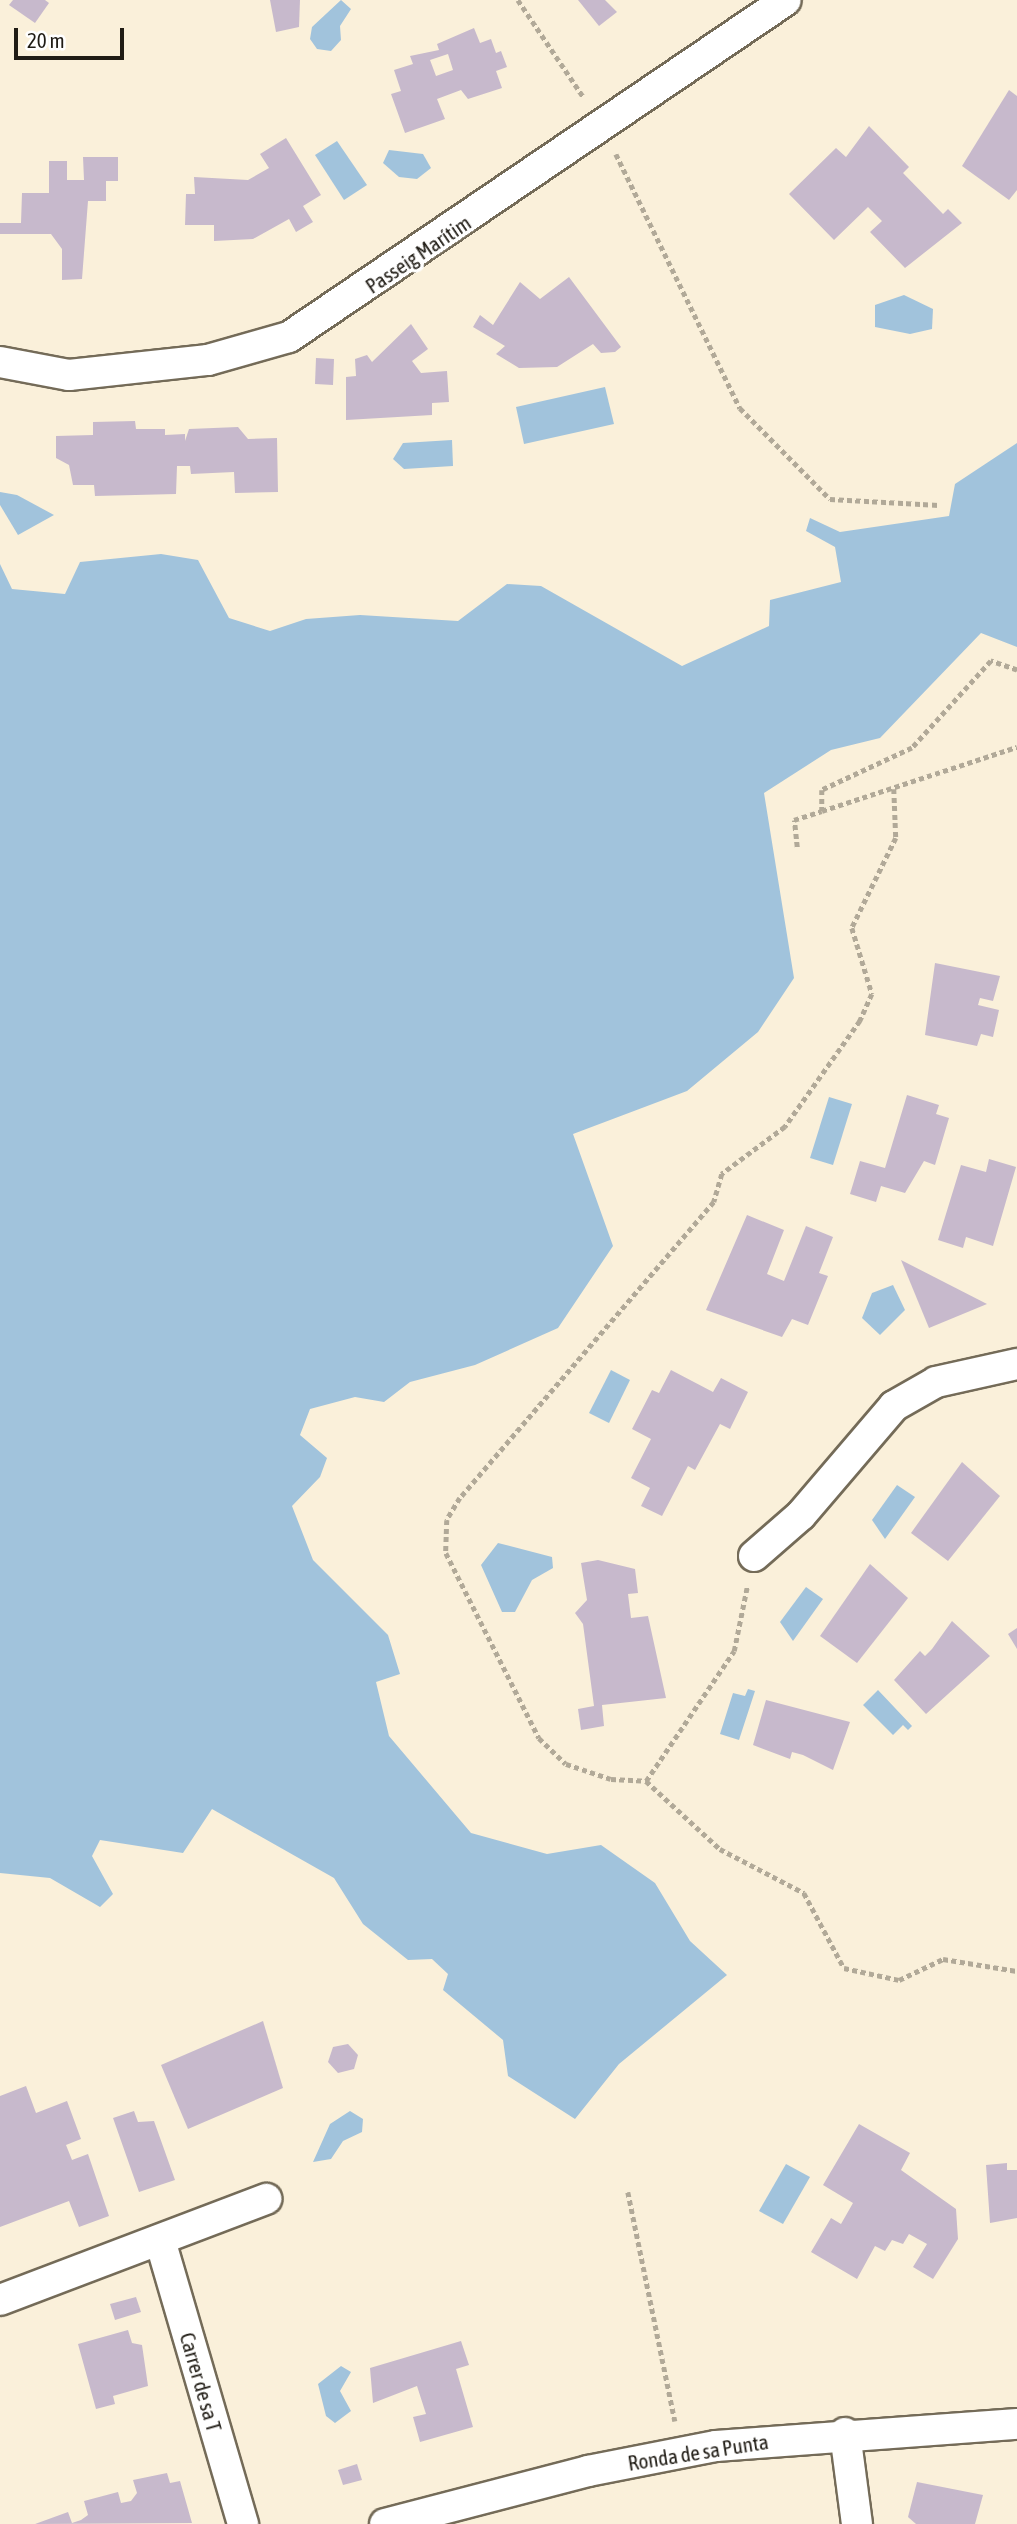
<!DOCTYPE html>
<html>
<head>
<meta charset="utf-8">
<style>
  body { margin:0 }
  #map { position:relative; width:1017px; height:2524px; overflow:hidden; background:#faf0da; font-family:"Asap Condensed",sans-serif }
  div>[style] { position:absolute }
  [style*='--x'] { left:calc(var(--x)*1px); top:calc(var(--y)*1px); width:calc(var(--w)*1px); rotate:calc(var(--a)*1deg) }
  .water>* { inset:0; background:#a1c3dc }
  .building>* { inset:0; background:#c7b9cc }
  .path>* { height:4.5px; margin-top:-2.25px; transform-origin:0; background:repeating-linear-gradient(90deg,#b1a998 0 5px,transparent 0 8.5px) }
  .roads { filter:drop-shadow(2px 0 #746b58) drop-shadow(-2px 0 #746b58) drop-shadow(0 2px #746b58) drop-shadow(0 -2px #746b58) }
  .minor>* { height:30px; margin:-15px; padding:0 15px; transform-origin:15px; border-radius:15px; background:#fff }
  span { translate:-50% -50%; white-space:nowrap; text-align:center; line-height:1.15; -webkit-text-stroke:7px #fff; paint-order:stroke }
  .street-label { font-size:21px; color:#201c15 }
  .scale { position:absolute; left:14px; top:28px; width:110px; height:32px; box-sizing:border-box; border:4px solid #201c15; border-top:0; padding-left:9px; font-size:21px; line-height:24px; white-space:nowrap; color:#201c15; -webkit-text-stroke:5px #fff; paint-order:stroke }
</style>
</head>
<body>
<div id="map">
  <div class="water">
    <i style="clip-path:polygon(341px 0,351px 9px,340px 26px,341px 40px,331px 51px,317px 49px,310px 39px,312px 27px)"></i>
    <i style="clip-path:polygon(337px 141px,367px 185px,344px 200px,315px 155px)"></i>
    <i style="clip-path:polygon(389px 150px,423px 154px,431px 168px,417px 179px,399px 177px,383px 163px)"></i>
    <i style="clip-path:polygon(904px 295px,933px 309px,932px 329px,910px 334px,875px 327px,875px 305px)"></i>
    <i style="clip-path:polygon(605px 387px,614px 424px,524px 444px,516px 407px)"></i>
    <i style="clip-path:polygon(452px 440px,453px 466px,404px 469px,393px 459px,403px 443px)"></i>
    <i style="clip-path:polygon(1017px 443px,1017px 647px,981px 633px,880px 738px,831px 750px,764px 793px,794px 978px,758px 1032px,687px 1091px,573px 1134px,613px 1246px,558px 1328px,475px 1365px,410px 1382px,384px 1402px,355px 1397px,310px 1409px,300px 1435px,327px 1458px,320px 1477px,292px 1506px,313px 1560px,388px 1635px,400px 1674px,376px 1682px,389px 1736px,471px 1833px,547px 1854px,601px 1845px,655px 1883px,690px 1941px,727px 1975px,619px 2064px,575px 2119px,508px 2076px,503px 2040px,443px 1990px,448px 1974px,432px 1959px,408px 1960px,363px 1924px,334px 1878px,212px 1809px,183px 1853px,100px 1840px,92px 1856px,113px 1894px,100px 1907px,50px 1878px,0 1873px,0 564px,12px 589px,65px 594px,80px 562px,161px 554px,198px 560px,229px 618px,270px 631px,306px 619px,360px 615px,458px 621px,507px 584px,541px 586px,682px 666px,769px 626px,770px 600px,841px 582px,835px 547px,806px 531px,810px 518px,840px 532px,949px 516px,955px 484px)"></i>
    <i style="clip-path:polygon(0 492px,17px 495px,54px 515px,18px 535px,0 505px)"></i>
    <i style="clip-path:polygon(829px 1097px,852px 1104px,833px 1165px,810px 1158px)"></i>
    <i style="clip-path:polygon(893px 1285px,905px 1310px,880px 1335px,862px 1318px,872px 1293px)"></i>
    <i style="clip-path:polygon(611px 1370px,630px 1380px,609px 1423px,589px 1413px)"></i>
    <i style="clip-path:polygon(897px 1485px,915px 1497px,885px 1539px,872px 1520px)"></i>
    <i style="clip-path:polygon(498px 1543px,552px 1557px,553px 1568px,532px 1580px,515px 1612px,502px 1612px,481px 1565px)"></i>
    <i style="clip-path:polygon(806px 1587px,823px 1599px,793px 1641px,780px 1622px)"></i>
    <i style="clip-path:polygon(748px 1689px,755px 1691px,739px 1740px,720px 1734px,733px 1693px,745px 1696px)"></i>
    <i style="clip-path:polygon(878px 1690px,912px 1726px,908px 1730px,903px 1725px,893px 1735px,863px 1705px)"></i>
    <i style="clip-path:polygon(350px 2111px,363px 2119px,362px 2132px,343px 2141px,331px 2159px,313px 2162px,330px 2124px)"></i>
    <i style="clip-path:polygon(786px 2164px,810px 2177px,783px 2224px,759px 2211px)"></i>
    <i style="clip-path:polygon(341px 2366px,351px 2372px,340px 2391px,351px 2411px,335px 2423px,326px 2416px,318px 2384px)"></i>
  </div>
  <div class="building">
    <i style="clip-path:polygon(13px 0,45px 0,49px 3px,35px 23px,9px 5px)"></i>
    <i style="clip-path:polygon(270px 0,300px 0,299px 27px,276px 32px)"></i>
    <i style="clip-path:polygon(578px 0,605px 0,617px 12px,599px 26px)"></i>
    <i style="clip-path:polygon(evenodd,474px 28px,480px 43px,491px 39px,496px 53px,501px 51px,507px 67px,496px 71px,502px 88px,468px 99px,461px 90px,437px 99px,445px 119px,405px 133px,391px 94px,401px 91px,394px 70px,413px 64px,410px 56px,439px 50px,437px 44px,474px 28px,448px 54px,453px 70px,436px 76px,430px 60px,448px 54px)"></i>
    <i style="clip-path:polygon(1009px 90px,1017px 96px,1017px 190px,1009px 200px,962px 166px)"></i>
    <i style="clip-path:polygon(869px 126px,909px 167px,903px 173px,943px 214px,948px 209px,962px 223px,905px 268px,870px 232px,882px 221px,868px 207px,834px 240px,789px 194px,836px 148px,846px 157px)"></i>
    <i style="clip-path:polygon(286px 138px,321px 195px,303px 206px,313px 222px,296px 232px,289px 219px,253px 239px,214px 241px,214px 225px,185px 225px,186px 194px,195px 194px,194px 177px,248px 180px,269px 168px,260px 154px)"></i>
    <i style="clip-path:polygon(83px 157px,118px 157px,118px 181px,106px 181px,106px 201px,88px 201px,82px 279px,62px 280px,62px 249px,51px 234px,0 234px,0 223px,21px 223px,22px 193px,49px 193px,49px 161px,67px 161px,67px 180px,84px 180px)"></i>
    <i style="clip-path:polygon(569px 277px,621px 347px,615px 352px,601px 353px,593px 344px,557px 367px,519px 368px,496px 354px,505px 346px,473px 327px,480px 315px,493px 325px,520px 282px,540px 299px)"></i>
    <i style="clip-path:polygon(411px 324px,428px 349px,412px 361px,421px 373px,447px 371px,449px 402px,432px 403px,432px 415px,346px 420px,346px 377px,356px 376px,355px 359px,367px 355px,372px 362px)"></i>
    <i style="clip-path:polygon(316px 358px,334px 359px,333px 385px,315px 384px)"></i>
    <i style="clip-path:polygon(135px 421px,136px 429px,165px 429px,165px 435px,185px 434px,185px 441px,189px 429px,238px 427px,248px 439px,277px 438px,278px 492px,235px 493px,234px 472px,191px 474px,190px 466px,177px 466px,176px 494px,95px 496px,94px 485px,73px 485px,69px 465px,56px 458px,56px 436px,93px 435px,93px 422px)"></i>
    <i style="clip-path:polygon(935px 963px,1000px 976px,993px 1001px,980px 998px,978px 1005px,999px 1010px,993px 1037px,981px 1034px,977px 1046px,925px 1035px)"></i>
    <i style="clip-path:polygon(907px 1095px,939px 1105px,936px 1114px,949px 1118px,935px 1165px,924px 1161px,905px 1193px,881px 1186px,876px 1202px,850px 1194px,860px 1161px,885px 1168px)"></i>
    <i style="clip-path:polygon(989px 1159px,1016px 1167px,993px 1246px,966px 1237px,963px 1248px,938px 1240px,961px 1165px,986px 1172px)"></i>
    <i style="clip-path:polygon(747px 1215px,784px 1230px,767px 1274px,784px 1281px,806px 1226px,833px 1237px,819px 1273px,828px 1276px,808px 1325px,792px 1319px,782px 1337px,706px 1310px)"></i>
    <i style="clip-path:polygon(901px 1260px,987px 1304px,929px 1328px)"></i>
    <i style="clip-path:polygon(671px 1370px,713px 1392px,721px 1378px,748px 1392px,730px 1429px,720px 1424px,695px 1470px,688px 1466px,662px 1516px,641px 1506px,650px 1488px,631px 1478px,651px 1439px,632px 1429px,652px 1390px,659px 1393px)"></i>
    <i style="clip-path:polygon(962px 1462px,1000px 1496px,948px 1561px,911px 1533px)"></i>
    <i style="clip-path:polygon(598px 1560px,635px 1569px,638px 1593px,628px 1594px,631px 1618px,648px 1616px,666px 1698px,602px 1705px,604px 1726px,581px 1730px,578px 1709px,594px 1706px,583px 1624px,575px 1613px,587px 1600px,581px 1563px)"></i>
    <i style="clip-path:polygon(870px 1564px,908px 1598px,857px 1663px,820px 1636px)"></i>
    <i style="clip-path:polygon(952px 1621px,990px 1656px,926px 1714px,894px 1680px,920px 1651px,925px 1656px,932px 1649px)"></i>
    <i style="clip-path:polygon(1017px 1628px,1017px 1649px,1008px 1634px)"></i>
    <i style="clip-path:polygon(766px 1700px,850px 1722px,833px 1770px,803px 1755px,792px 1752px,790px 1759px,753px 1745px)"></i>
    <i style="clip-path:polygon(263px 2021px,283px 2088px,188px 2129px,161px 2065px)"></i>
    <i style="clip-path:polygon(348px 2044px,358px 2055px,354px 2069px,338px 2073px,328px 2062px,333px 2047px)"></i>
    <i style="clip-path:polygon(26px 2086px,36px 2113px,67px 2101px,81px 2139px,66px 2145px,72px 2160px,88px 2154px,109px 2216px,79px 2227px,69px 2201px,0 2227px,0 2096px)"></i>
    <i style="clip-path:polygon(134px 2111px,138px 2122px,154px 2121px,175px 2180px,139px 2192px,113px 2118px)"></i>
    <i style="clip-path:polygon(859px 2124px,910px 2153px,901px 2170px,956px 2209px,958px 2239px,933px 2279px,913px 2267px,927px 2244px,909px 2234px,903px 2244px,892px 2240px,885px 2251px,875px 2246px,857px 2279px,811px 2252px,831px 2218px,841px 2224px,853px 2203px,823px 2185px)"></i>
    <i style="clip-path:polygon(1007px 2163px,1007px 2170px,1017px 2170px,1017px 2218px,990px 2223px,986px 2165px)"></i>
    <i style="clip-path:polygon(136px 2297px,141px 2312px,115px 2320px,110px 2304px)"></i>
    <i style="clip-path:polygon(128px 2330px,132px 2343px,142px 2345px,148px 2386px,113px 2396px,115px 2404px,96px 2409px,78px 2344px)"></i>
    <i style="clip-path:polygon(461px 2341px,469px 2365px,456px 2369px,473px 2427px,420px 2442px,413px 2417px,426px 2414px,417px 2386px,373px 2403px,370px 2368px)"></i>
    <i style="clip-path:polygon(357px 2464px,362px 2480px,343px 2485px,338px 2470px)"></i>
    <i style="clip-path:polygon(167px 2473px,170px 2483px,180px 2481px,192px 2523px,35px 2524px,68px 2512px,72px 2523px,81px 2520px,88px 2515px,84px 2501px,118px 2492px,121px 2503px,131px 2501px,137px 2493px,133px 2480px)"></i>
    <i style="clip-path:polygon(917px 2482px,983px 2495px,975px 2524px,916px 2524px,908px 2517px)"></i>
  </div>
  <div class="path">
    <i style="--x:518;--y:0;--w:118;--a:56"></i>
    <i style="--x:616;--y:154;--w:283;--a:64"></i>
    <i style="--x:740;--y:408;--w:128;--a:45.3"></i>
    <i style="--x:830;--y:499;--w:109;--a:3.2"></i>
    <i style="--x:1017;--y:670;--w:28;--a:-161"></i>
    <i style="--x:991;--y:661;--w:118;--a:132.2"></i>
    <i style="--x:912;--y:748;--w:99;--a:155"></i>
    <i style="--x:822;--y:790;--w:21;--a:90"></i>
    <i style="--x:822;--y:811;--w:205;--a:-18.2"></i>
    <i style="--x:894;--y:789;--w:49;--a:87.7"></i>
    <i style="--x:896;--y:838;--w:100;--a:116.1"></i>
    <i style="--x:852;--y:928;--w:69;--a:73.1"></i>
    <i style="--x:872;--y:994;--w:30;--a:114"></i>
    <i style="--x:860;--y:1021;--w:130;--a:125.3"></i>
    <i style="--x:785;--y:1127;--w:79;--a:143.3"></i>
    <i style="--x:722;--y:1174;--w:29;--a:106"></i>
    <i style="--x:714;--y:1202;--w:390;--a:130.6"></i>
    <i style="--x:460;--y:1498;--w:26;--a:121"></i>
    <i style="--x:447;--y:1520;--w:33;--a:92"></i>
    <i style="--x:446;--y:1553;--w:207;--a:63.3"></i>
    <i style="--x:539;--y:1738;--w:37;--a:44"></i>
    <i style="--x:566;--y:1764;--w:47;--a:18.4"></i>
    <i style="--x:611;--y:1779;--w:35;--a:3"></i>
    <i style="--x:646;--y:1781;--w:100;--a:42.6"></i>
    <i style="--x:720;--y:1849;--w:95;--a:27.6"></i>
    <i style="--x:804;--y:1893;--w:85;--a:61.9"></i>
    <i style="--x:844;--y:1968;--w:56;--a:12.3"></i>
    <i style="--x:899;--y:1980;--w:49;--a:-25.5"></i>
    <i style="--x:943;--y:1959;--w:75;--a:9.2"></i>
    <i style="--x:797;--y:847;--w:27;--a:-96"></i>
    <i style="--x:794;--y:820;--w:29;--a:-18"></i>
    <i style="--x:646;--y:1781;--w:157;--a:-55.9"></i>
    <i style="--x:734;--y:1651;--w:65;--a:-78.5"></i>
    <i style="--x:628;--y:2192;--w:234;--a:78.4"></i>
  </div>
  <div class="roads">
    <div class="minor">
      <i style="--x:0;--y:362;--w:70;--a:10.7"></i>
      <i style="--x:69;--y:375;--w:140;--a:-6.2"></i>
      <i style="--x:208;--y:360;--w:84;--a:-15.9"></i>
      <i style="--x:289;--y:337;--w:600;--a:-34.14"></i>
      <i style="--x:754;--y:1556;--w:62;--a:-41.1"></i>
      <i style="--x:801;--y:1515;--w:143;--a:-49.5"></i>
      <i style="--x:894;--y:1406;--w:48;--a:-29.7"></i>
      <i style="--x:936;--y:1382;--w:83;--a:-12.5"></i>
      <i style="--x:160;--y:2240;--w:296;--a:73.7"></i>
      <i style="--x:0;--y:2300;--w:285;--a:-20.8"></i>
      <i style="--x:845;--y:2433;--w:92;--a:82.5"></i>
      <i style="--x:385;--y:2524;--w:210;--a:-14.6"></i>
      <i style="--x:588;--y:2471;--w:130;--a:-11.1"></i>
      <i style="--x:716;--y:2446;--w:302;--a:-4.2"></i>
    </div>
  </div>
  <div class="street-label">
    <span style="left:418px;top:254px;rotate:-34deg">Passeig Marítim</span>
    <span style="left:201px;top:2382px;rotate:74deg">Carrer de sa T</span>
    <span style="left:698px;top:2452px;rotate:-9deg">Ronda de sa Punta</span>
  </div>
  <div class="scale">20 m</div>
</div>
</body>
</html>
